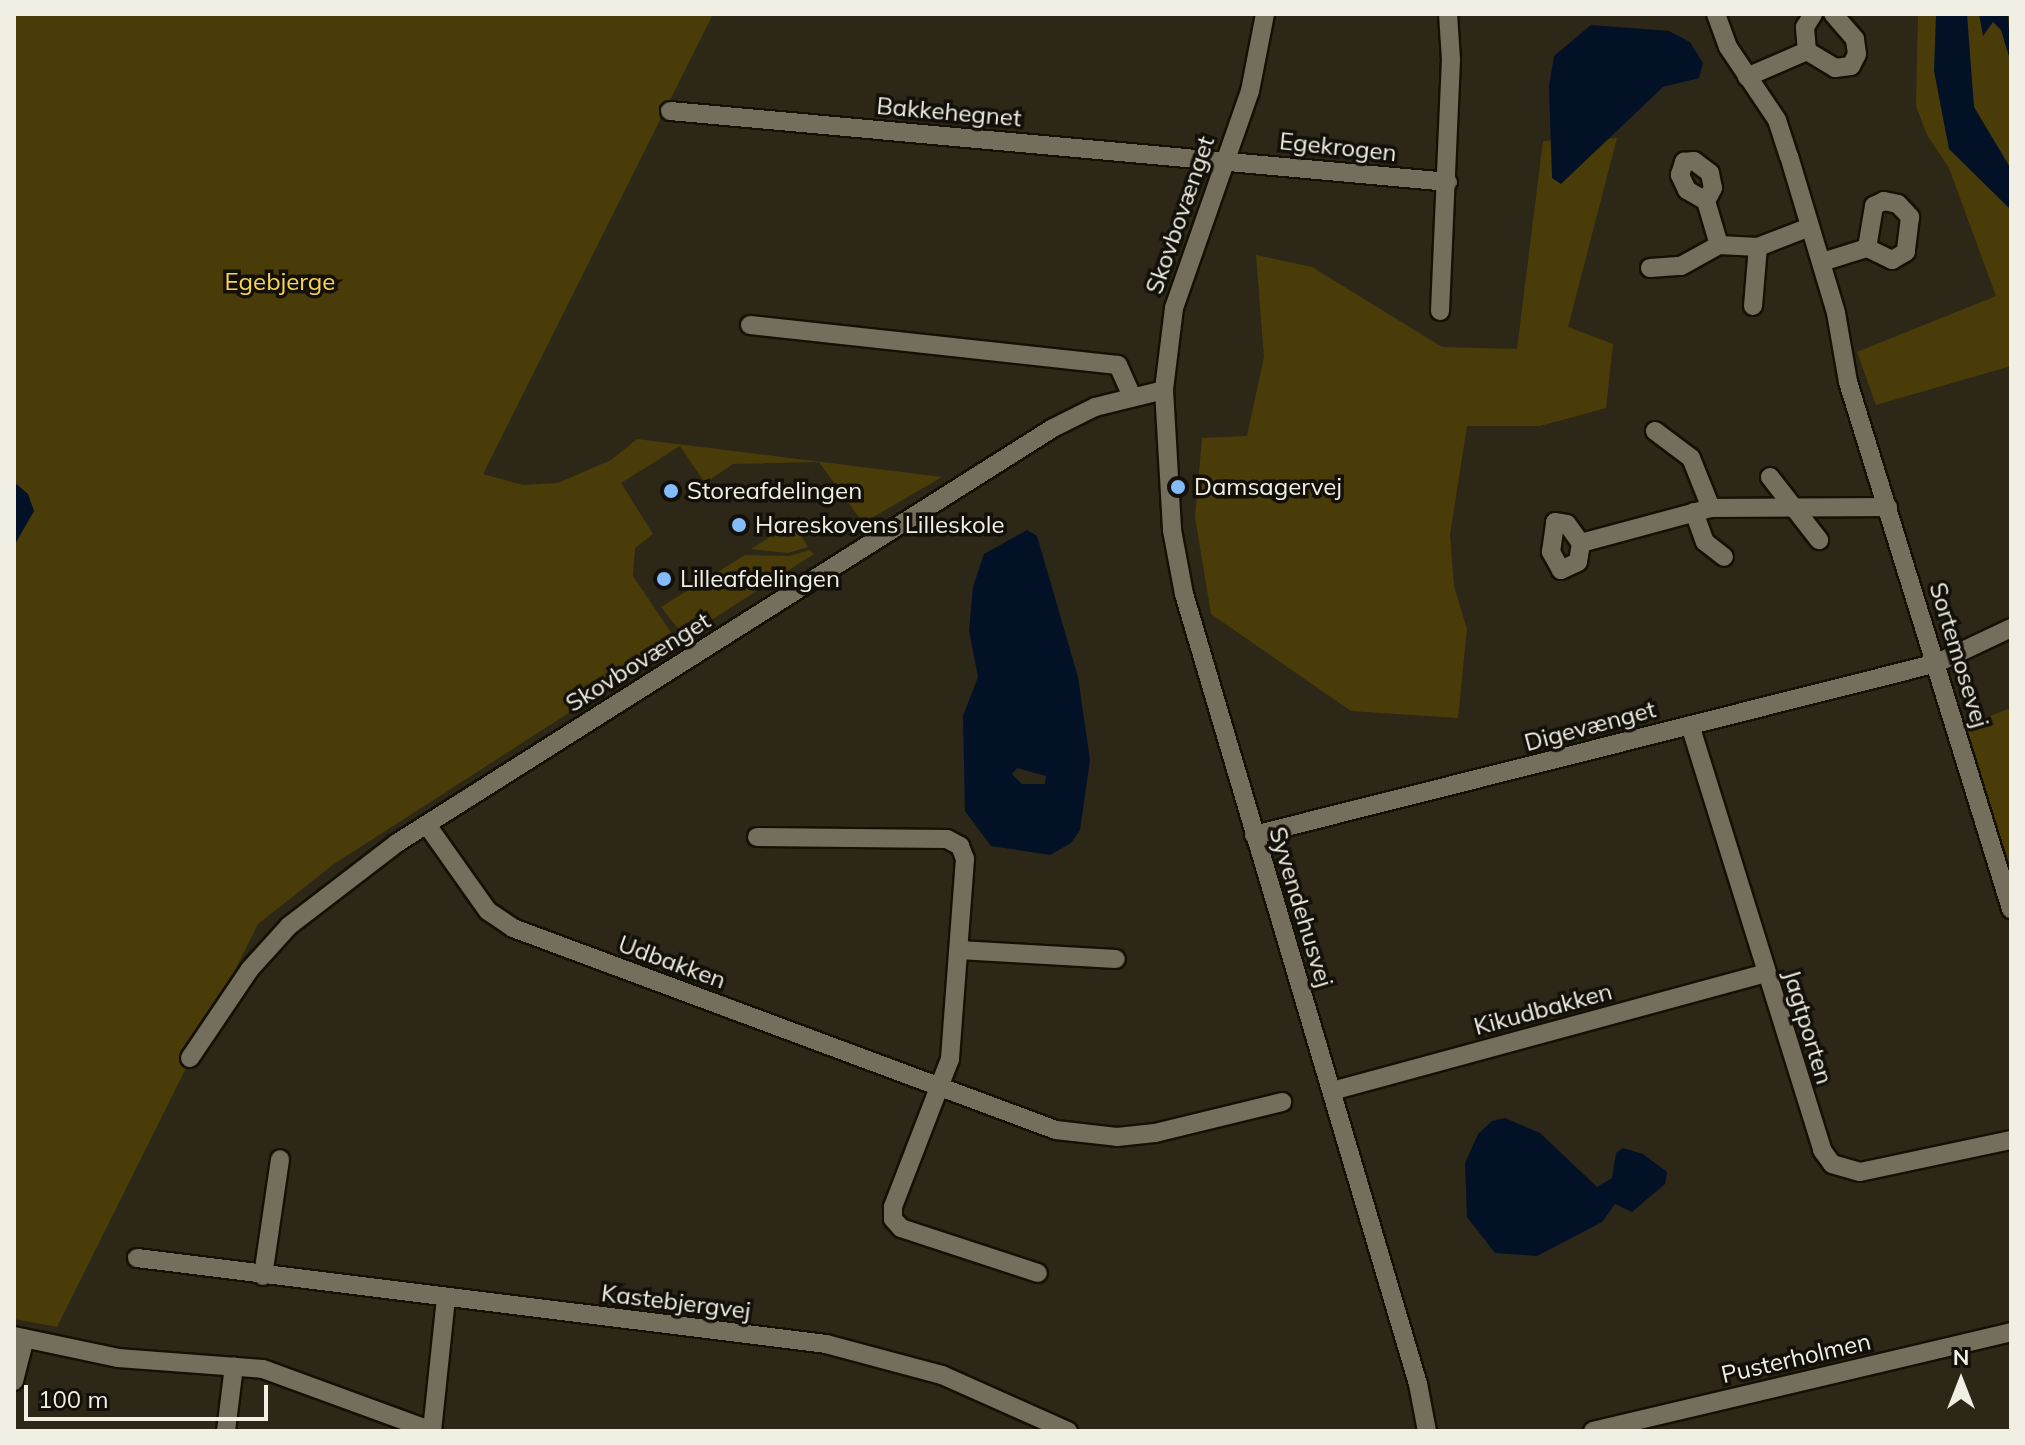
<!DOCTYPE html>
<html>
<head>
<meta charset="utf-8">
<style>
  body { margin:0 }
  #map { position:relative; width:2025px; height:1445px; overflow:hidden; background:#2c2717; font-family:Mulish,sans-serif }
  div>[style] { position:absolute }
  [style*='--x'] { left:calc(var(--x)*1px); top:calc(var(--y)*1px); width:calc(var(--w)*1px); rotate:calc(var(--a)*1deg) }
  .green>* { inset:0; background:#4a3c09 }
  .water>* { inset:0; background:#021125 }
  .roads { filter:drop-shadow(2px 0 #141003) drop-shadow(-2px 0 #141003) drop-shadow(0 2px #141003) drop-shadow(0 -2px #141003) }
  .street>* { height:18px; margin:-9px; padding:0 9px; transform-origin:9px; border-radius:9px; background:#746e5c }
  .dots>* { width:22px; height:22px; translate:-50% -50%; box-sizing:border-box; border:4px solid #121009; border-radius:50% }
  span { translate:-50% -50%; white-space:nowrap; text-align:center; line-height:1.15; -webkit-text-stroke:7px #121009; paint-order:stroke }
  .street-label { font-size:24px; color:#f1eee4 }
  .park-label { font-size:24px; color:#fad456 }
  .poi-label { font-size:24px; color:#f1eee4 }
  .left { translate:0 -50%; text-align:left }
  .frame { position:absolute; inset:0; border:16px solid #f1eee4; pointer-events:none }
  .north { position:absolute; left:1921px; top:1341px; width:80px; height:80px; -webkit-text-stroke:6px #121009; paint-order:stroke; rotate:0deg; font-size:22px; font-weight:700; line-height:32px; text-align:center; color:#f1eee4 }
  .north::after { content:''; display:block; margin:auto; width:28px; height:36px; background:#f1eee4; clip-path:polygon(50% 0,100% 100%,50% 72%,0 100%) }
  .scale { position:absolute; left:24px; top:1385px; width:244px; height:36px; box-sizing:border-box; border:4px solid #f1eee4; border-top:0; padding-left:10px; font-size:24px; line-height:28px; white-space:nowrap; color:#f1eee4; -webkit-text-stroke:6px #121009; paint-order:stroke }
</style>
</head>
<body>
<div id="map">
  <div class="green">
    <i style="clip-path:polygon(14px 14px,713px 14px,483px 474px,523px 485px,558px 483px,611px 460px,637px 439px,942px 477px,863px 523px,819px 462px,733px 464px,705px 483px,680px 446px,621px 483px,653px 534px,635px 548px,633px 576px,674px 637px,662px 653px,334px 864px,258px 924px,57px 1327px,14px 1319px)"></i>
    <i style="clip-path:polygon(1918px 14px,2011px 14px,2011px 366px,1876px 405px,1857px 352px,1996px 296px,1949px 168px,1927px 135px,1916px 106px)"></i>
    <i style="clip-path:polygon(1617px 138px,1568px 327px,1613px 344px,1606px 408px,1540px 426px,1467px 426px,1450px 535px,1454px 586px,1467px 629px,1458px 718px,1351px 711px,1211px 614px,1195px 517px,1202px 438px,1247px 436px,1264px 357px,1256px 255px,1312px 267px,1442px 347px,1517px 349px,1543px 141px)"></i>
    <i style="clip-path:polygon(793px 522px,808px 547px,788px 553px,751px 549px)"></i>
    <i style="clip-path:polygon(810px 550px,814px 554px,693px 632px,680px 631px,661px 607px,745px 555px,789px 556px)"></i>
    <i style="clip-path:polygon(2011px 708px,2011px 869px,1964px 726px)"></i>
  </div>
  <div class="water">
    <i style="clip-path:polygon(1936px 14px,1967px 14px,1974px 107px,2011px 169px,2011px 210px,1949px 149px,1934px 71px)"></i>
    <i style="clip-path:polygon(1979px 14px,2008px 14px,2011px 63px,2001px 30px,1993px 22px,1983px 36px)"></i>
    <i style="clip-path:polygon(1591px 25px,1669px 31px,1690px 42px,1703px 63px,1699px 78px,1663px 87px,1561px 184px,1552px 178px,1549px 86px,1554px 56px)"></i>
    <i style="clip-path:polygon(14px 482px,28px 494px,34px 511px,14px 546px)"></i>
    <i style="clip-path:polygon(evenodd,1027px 530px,1037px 536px,1078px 677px,1090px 760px,1080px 830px,1071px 843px,1050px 855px,991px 846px,965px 811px,963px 716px,978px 677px,969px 630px,973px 587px,984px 554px,1027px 530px,1017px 768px,1046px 776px,1045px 784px,1022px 784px,1012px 774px,1017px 768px)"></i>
    <i style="clip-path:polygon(1505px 1118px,1540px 1133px,1597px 1187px,1612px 1178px,1616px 1153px,1623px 1148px,1643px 1154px,1667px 1172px,1665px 1184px,1632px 1212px,1615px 1204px,1602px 1222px,1537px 1256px,1495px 1253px,1467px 1217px,1465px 1163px,1478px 1134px,1492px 1121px)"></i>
  </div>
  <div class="roads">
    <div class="street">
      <i style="--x:1265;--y:14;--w:78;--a:101"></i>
      <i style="--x:1250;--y:91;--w:230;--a:109.3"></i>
      <i style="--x:1174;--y:308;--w:83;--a:97"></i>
      <i style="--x:1164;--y:390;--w:140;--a:86.7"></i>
      <i style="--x:1172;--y:530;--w:65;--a:79.4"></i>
      <i style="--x:1184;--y:594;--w:824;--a:73.5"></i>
      <i style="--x:1418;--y:1384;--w:48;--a:79.2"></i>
      <i style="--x:1716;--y:14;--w:35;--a:70"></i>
      <i style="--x:1728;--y:47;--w:88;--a:56.1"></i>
      <i style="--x:1777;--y:120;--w:38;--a:72"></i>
      <i style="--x:1789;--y:156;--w:164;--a:73.3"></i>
      <i style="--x:1836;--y:313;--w:70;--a:80.1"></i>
      <i style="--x:1848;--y:382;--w:552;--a:72.81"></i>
      <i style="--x:1807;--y:51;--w:33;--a:31"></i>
      <i style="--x:1835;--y:68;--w:16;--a:-7"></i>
      <i style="--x:1851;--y:66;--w:13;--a:-63"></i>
      <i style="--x:1857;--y:54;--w:15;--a:-98"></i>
      <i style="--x:1855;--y:39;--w:33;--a:-131"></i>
      <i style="--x:1807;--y:51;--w:24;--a:-95"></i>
      <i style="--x:1805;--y:27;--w:15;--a:-58"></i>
      <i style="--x:1747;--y:77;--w:65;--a:-23.4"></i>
      <i style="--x:670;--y:111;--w:781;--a:5.21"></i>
      <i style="--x:1706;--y:201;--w:22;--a:-150"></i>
      <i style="--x:1687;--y:190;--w:17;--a:-115"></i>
      <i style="--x:1680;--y:175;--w:14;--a:-73"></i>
      <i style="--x:1684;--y:162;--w:10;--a:-6"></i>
      <i style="--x:1694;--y:161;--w:20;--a:37"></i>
      <i style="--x:1710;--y:173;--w:15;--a:79"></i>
      <i style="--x:1713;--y:188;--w:15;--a:118"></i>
      <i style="--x:1706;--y:201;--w:46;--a:73.5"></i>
      <i style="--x:1822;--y:262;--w:47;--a:-17.3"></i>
      <i style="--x:1867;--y:248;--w:43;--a:-80.5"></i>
      <i style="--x:1874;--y:206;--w:11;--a:-27"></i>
      <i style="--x:1884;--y:201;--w:14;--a:12"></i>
      <i style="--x:1898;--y:204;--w:18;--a:47"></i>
      <i style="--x:1910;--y:217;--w:35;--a:97"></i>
      <i style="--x:1906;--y:252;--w:16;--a:150"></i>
      <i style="--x:1892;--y:260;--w:28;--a:-154"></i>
      <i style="--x:1650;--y:268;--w:31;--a:-4"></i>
      <i style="--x:1681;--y:266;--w:43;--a:-28.9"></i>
      <i style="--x:1719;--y:245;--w:39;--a:3"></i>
      <i style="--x:1758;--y:247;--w:53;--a:-21.2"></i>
      <i style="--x:1753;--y:306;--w:59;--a:-85.2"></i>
      <i style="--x:1440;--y:311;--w:251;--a:-87.5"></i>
      <i style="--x:1451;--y:60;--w:46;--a:-93.7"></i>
      <i style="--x:750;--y:325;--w:370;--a:6.2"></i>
      <i style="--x:1118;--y:365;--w:34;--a:66"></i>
      <i style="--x:1655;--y:431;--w:45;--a:36.9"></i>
      <i style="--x:1691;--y:458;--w:54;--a:68.2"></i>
      <i style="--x:1770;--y:477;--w:80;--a:52.1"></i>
      <i style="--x:1694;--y:512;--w:32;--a:70"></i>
      <i style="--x:1705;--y:542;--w:24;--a:38"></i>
      <i style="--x:1581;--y:543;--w:19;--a:99"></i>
      <i style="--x:1578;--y:562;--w:19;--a:155"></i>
      <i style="--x:1561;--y:570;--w:21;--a:-119"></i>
      <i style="--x:1551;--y:552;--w:30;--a:-82"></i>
      <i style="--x:1555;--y:522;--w:12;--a:9"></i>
      <i style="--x:1567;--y:524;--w:24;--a:54"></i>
      <i style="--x:1581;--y:543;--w:135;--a:-15.1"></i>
      <i style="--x:1711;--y:508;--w:177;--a:-0.3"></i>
      <i style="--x:1690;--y:725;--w:445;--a:72.7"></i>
      <i style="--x:1822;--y:1150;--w:17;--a:54"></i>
      <i style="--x:1832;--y:1164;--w:29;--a:16"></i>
      <i style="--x:1860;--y:1172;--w:154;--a:-12"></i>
      <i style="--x:427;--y:825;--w:105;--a:54.7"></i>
      <i style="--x:488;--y:911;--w:30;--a:34"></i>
      <i style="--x:513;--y:928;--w:579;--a:20.41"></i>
      <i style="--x:1056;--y:1130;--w:61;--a:6.5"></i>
      <i style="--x:1117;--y:1137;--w:38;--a:-6"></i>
      <i style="--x:1155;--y:1133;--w:131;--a:-13.7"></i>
      <i style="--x:1254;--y:835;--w:704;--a:-14.13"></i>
      <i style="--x:1937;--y:663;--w:82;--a:-25.3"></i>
      <i style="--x:757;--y:837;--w:190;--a:0.6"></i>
      <i style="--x:947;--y:839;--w:15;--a:28"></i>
      <i style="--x:960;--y:846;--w:14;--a:69"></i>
      <i style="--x:965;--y:859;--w:201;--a:94.3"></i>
      <i style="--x:950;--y:1059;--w:159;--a:111.1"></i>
      <i style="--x:893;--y:1207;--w:12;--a:90"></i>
      <i style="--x:893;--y:1219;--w:12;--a:48"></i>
      <i style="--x:901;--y:1228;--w:144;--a:18.2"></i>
      <i style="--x:959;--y:950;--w:157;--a:3.3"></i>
      <i style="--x:190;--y:1058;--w:107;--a:-56"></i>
      <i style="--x:250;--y:969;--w:58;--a:-47.8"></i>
      <i style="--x:289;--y:926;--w:136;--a:-37.5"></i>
      <i style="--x:397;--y:843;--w:776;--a:-32.32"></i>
      <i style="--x:1053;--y:428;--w:47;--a:-26.6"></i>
      <i style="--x:1095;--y:407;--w:71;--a:-13.8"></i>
      <i style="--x:1332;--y:1091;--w:450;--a:-15.2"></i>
      <i style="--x:137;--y:1258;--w:694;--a:7.11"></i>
      <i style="--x:826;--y:1344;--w:120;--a:15"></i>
      <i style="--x:942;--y:1375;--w:138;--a:24"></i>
      <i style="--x:263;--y:1276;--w:118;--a:-81.7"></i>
      <i style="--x:14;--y:1336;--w:106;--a:11.9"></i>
      <i style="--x:118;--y:1358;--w:145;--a:4.3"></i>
      <i style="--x:263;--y:1369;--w:180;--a:20.1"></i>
      <i style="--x:14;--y:1381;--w:44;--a:-75.7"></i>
      <i style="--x:226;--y:1431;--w:65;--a:-83"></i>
      <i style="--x:432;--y:1431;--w:134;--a:-84"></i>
      <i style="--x:1593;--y:1431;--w:430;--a:-13.3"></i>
    </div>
  </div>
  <div class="dots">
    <i style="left:1178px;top:487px;background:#84bcfb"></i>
    <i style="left:671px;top:491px;background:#84bcfb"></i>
    <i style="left:739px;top:525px;background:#84bcfb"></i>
    <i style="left:664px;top:579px;background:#84bcfb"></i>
  </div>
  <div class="street-label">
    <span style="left:949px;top:112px;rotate:5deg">Bakkehegnet</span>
    <span style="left:1338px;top:147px;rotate:6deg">Egekrogen</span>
    <span style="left:1180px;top:215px;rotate:-71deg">Skovbovænget</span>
    <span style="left:1959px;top:655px;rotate:73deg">Sortemosevej</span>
    <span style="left:638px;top:662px;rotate:-32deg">Skovbovænget</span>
    <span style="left:1590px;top:726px;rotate:-15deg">Digevænget</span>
    <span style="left:1301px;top:907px;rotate:73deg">Syvendehusvej</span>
    <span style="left:672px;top:962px;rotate:20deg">Udbakken</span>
    <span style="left:1543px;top:1009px;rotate:-15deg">Kikudbakken</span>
    <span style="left:1808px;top:1027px;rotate:73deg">Jagtporten</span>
    <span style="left:676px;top:1302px;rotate:7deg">Kastebjergvej</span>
    <span style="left:1796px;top:1358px;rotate:-13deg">Pusterholmen</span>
  </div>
  <div class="park-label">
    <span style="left:280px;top:282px">Egebjerge</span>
  </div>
  <div class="poi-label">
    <span class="left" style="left:1194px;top:487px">Damsagervej</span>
    <span class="left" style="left:687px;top:491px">Storeafdelingen</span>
    <span class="left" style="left:755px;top:525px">Hareskovens Lilleskole</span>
    <span class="left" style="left:680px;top:579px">Lilleafdelingen</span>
  </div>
  <div class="frame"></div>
  <div class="north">N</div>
  <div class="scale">100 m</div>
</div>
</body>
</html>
